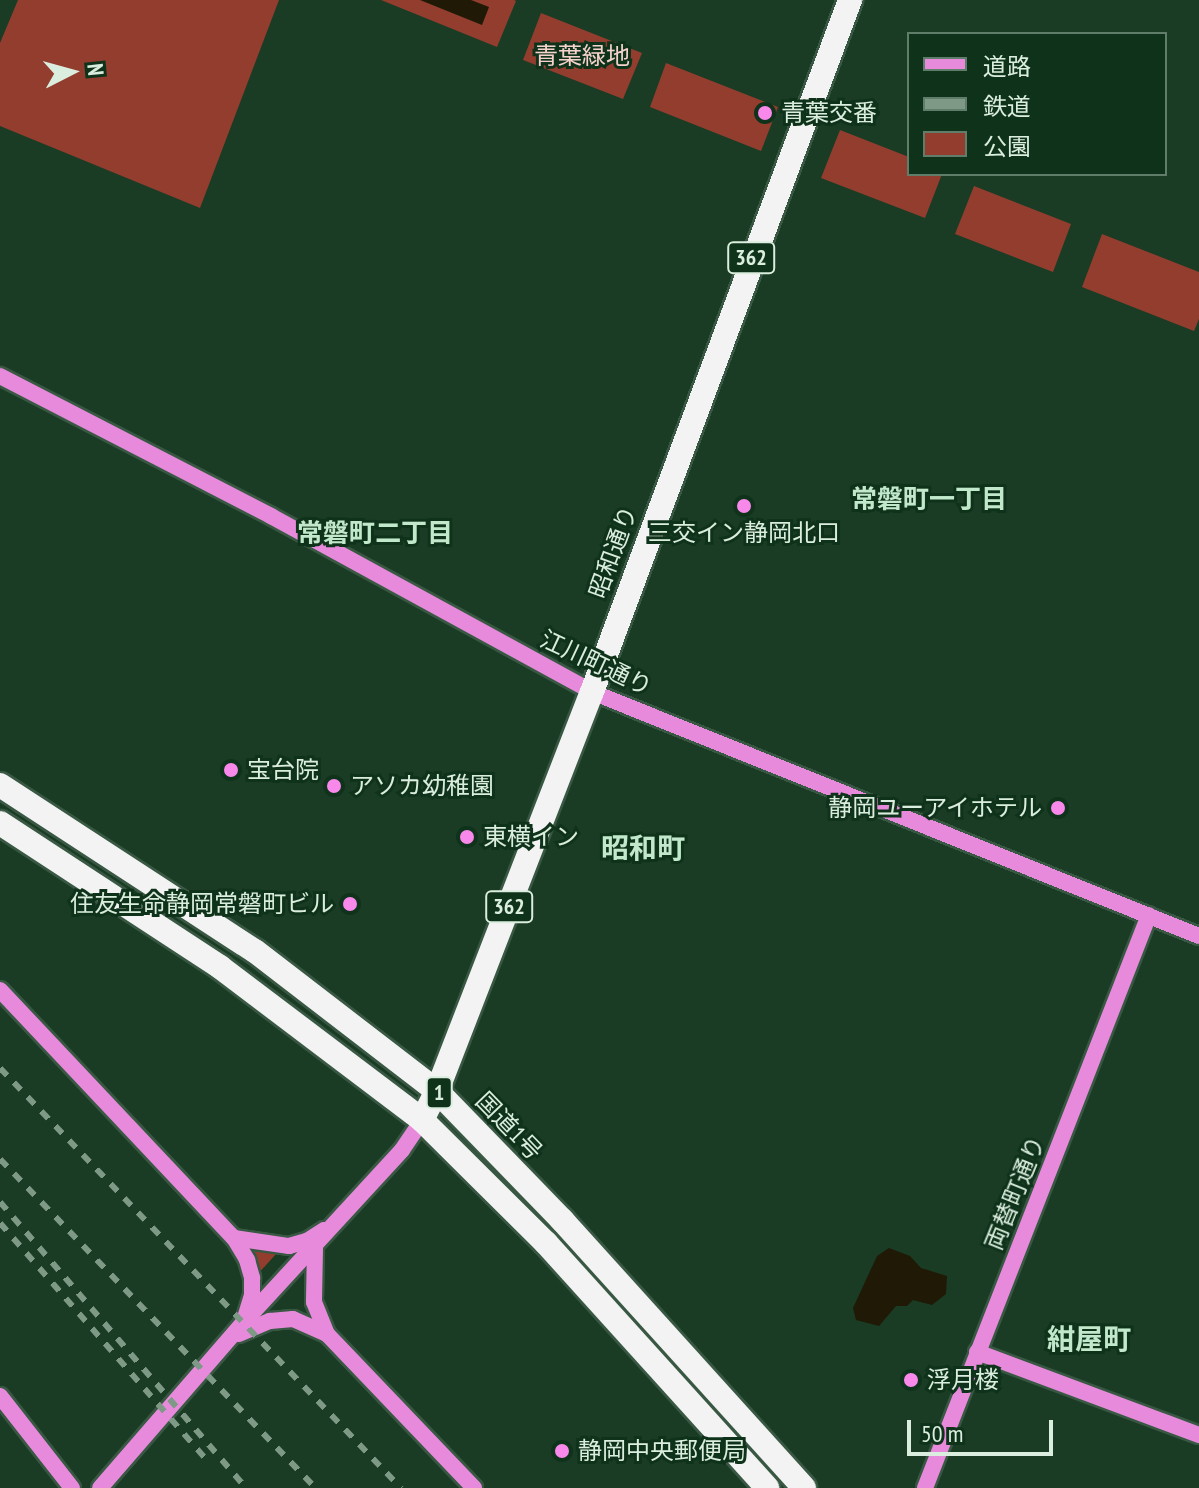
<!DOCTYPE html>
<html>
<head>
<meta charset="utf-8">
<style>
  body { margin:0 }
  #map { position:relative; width:1199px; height:1488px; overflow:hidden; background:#1a3c25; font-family:"PT Sans Narrow","Noto Sans JP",sans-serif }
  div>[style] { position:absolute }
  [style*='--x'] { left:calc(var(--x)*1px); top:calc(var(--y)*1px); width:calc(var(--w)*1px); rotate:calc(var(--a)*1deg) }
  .green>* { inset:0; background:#923d2e }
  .water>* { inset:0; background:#1f1906 }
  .roads { filter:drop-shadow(2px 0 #395843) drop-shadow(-2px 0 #395843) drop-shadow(0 2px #395843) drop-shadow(0 -2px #395843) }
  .secondary>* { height:16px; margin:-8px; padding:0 8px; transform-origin:8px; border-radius:8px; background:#e88adb }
  .highway>* { height:24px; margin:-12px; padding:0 12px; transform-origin:12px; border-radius:12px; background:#f3f3f3 }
  .rail>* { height:6px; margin-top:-3px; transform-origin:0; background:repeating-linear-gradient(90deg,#7f9987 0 10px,transparent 0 20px) }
  .dots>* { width:22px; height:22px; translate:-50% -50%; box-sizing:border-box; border:4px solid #0f321b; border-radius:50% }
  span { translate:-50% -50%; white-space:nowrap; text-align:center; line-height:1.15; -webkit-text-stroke:6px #0f321b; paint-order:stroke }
  .shield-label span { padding:2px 6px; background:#0f321b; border:2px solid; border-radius:6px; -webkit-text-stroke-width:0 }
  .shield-label { font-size:22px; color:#daedde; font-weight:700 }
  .park-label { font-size:24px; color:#f5d3cc }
  .poi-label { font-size:24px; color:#daedde }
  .left { translate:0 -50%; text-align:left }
  .right { translate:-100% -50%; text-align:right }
  .street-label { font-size:24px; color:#daedde }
  .neighbourhood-label { font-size:26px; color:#c1e8ca; font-weight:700 }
  .quarter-label { font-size:28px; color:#c1e8ca; font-weight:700 }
  .legend { position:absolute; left:907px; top:32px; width:260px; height:144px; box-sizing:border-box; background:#0f321b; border:2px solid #607d69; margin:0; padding:10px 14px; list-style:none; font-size:24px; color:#daedde }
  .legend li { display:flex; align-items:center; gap:16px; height:40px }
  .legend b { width:40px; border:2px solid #607d69 }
  .north { position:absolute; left:32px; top:32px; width:80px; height:80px; -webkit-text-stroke:6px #0f321b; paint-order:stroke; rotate:84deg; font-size:22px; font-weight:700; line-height:32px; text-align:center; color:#daedde }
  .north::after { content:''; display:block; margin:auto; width:28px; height:36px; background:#daedde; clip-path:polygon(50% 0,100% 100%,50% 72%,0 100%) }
  .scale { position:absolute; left:907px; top:1420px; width:146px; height:36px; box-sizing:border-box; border:4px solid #daedde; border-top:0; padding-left:10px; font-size:24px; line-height:28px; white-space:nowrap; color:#daedde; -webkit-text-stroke:6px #0f321b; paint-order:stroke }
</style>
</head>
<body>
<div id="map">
  <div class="green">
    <i style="clip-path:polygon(18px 0,279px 0,200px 208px,0 126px,0 43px)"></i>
    <i style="clip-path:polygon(381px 0,514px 0,516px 1px,497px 47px)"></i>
    <i style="clip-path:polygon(541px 13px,642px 53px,623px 99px,523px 60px)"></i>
    <i style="clip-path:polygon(666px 63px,778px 107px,761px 151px,650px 107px)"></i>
    <i style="clip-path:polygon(840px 130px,909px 157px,909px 174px,942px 174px,925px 218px,821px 178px)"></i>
    <i style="clip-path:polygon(974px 186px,1071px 224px,1053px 272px,955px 234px)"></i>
    <i style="clip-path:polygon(1102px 234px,1199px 272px,1199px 319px,1194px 331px,1082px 287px)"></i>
    <i style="clip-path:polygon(246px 1247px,259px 1251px,276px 1254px,257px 1275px)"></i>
  </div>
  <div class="water">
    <i style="clip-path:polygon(420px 0,471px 0,489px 7px,482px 25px)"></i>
    <i style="clip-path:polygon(889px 1248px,910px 1256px,921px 1268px,947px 1276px,946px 1294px,932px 1305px,913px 1300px,907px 1306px,896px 1306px,879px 1326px,856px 1320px,853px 1308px,877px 1256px)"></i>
  </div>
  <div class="roads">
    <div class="secondary">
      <i style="--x:0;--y:376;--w:305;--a:27.3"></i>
      <i style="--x:271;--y:516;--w:366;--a:28.7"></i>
      <i style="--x:592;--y:692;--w:654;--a:21.9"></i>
      <i style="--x:0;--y:990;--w:341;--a:46.7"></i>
      <i style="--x:234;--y:1238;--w:26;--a:59"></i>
      <i style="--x:247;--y:1260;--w:19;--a:74"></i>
      <i style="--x:252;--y:1278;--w:17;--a:90"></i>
      <i style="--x:252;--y:1295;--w:24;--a:107"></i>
      <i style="--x:234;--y:1238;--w:56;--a:8.3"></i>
      <i style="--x:289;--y:1246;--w:19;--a:-16"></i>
      <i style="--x:307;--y:1241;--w:20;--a:-33"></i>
      <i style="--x:315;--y:1248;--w:54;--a:91.1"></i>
      <i style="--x:314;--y:1302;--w:35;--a:68"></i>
      <i style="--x:327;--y:1334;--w:213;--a:46.3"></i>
      <i style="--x:239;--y:1334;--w:34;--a:-23"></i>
      <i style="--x:270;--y:1321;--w:23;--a:-5"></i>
      <i style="--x:293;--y:1319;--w:37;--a:24"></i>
      <i style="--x:977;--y:1352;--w:237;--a:20.5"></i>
      <i style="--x:0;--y:1396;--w:117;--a:52"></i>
      <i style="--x:100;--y:1488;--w:218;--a:-49.1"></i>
      <i style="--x:243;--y:1323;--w:235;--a:-47.4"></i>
      <i style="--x:402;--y:1150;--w:36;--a:-56"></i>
      <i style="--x:925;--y:1488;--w:615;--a:-68.65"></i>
    </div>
    <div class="highway">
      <i style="--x:0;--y:785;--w:304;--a:33.1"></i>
      <i style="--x:255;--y:951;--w:230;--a:37.6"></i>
      <i style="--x:437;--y:1091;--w:180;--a:45.9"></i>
      <i style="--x:562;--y:1220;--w:361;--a:47.9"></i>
      <i style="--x:0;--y:823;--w:263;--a:33.2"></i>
      <i style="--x:220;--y:967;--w:253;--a:37.1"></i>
      <i style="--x:422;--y:1120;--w:175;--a:44.8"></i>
      <i style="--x:546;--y:1243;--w:330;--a:47.9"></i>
      <i style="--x:422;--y:1120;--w:33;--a:-63"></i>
      <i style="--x:437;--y:1091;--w:428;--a:-68.8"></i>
      <i style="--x:592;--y:692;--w:739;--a:-69.55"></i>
    </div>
  </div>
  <div class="rail">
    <i style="--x:0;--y:1068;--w:581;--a:46.33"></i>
    <i style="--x:0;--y:1159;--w:455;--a:46.2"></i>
    <i style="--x:0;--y:1202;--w:377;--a:49.3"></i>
    <i style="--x:0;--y:1223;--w:312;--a:48.9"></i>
  </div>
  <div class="dots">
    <i style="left:765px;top:113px;background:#f888ea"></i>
    <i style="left:744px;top:506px;background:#f888ea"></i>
    <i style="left:231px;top:770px;background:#f888ea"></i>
    <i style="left:334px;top:786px;background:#f888ea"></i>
    <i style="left:1058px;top:808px;background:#f888ea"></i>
    <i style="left:467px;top:837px;background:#f888ea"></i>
    <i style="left:350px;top:904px;background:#f888ea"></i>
    <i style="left:911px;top:1380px;background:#f888ea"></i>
    <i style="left:562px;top:1451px;background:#f888ea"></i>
  </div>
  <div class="shield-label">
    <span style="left:751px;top:258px">362</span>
    <span style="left:509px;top:907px">362</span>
    <span style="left:439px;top:1093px">1</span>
  </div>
  <div class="park-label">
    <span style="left:582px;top:56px">青葉緑地</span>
  </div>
  <div class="poi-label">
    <span class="left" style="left:781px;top:113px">青葉交番</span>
    <span style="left:744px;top:533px">三交イン静岡北口</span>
    <span class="left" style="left:247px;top:770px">宝台院</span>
    <span class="left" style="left:350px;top:786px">アソカ幼稚園</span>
    <span class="right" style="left:1042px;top:808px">静岡ユーアイホテル</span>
    <span class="left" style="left:483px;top:837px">東横イン</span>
    <span class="right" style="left:334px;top:904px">住友生命静岡常磐町ビル</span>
    <span class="left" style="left:927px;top:1380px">浮月楼</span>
    <span class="left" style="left:578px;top:1451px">静岡中央郵便局</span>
  </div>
  <div class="street-label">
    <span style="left:613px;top:552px;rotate:-70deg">昭和通り</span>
    <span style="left:596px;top:663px;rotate:25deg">江川町通り</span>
    <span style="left:509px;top:1126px;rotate:46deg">国道1号</span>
    <span style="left:1015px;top:1193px;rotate:-68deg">両替町通り</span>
  </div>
  <div class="neighbourhood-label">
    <span style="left:929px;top:499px">常磐町一丁目</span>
    <span style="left:375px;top:533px">常磐町二丁目</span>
  </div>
  <div class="quarter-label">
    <span style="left:643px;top:848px">昭和町</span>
    <span style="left:1089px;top:1339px">紺屋町</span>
  </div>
  <ul class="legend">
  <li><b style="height:10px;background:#e88adb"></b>道路</li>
  <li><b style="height:10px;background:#7f9987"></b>鉄道</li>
  <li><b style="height:22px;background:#923d2e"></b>公園</li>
  </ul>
  <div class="north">N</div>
  <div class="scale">50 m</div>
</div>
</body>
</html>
